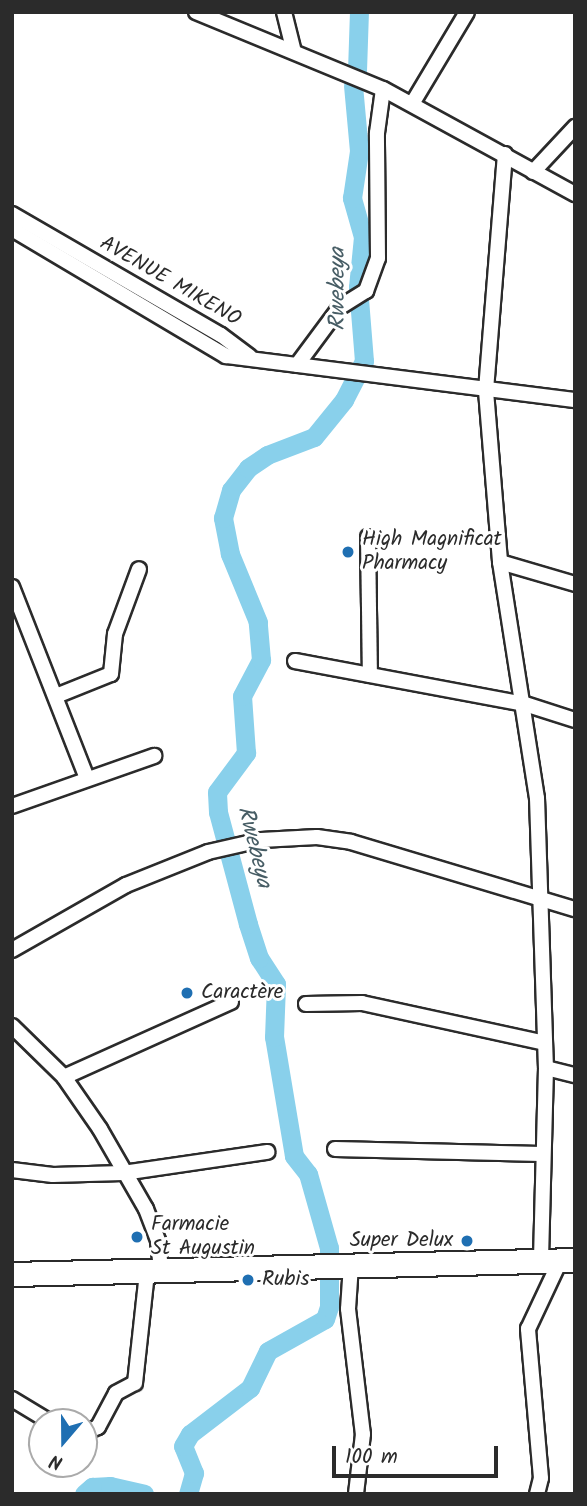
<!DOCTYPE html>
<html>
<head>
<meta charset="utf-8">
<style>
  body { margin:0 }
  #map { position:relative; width:587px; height:1506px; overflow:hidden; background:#fff; font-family:Kalam,sans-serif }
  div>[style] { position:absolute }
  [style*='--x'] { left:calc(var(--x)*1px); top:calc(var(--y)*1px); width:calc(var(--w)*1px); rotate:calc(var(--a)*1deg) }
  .river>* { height:19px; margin:-9.5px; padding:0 9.5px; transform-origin:9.5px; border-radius:9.5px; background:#89d0eb }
  .roads { filter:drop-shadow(2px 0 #2b2b2b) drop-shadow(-2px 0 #2b2b2b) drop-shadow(0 2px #2b2b2b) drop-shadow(0 -2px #2b2b2b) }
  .minor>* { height:14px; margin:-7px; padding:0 7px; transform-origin:7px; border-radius:7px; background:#fff }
  .trunk>* { height:23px; margin:-11.5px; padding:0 11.5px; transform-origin:11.5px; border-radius:11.5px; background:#fff }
  .dots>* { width:19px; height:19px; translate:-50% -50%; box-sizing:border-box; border:4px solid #fff; border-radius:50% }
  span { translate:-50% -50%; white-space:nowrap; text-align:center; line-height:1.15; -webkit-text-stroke:6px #fff; paint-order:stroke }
  .street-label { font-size:21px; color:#2b2b2b }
  .poi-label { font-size:21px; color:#2b2b2b }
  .left { translate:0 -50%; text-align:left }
  .right { translate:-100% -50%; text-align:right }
  .water-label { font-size:23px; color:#475d65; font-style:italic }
  .frame { position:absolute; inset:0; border:14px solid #2b2b2b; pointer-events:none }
  .north { position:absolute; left:28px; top:1408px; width:70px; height:70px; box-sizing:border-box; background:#fff; border:2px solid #aaa; border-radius:50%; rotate:200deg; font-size:19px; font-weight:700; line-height:28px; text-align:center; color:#2b2b2b }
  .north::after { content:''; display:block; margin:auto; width:24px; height:32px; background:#1f6fb2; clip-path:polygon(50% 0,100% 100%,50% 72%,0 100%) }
  .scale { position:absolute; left:332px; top:1446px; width:166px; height:32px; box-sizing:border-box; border:4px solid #2b2b2b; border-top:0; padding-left:9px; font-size:21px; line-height:24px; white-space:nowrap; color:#2b2b2b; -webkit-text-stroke:5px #fff; paint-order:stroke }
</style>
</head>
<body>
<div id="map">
  <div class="river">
    <i style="--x:357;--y:71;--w:59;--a:-88.1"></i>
    <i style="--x:84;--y:1494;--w:11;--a:-41"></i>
    <i style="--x:92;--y:1487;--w:18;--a:-3"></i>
    <i style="--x:110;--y:1486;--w:35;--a:13"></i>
    <i style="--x:188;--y:1494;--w:22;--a:-74"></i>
    <i style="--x:194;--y:1473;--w:29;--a:-112"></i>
    <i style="--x:183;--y:1446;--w:14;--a:-60"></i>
    <i style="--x:190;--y:1434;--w:76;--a:-37.5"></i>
    <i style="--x:250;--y:1388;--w:41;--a:-64.1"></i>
    <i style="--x:268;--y:1351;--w:65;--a:-29.3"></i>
    <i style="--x:325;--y:1319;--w:13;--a:-72"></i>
    <i style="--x:329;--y:1307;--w:59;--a:-90"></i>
    <i style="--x:329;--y:1248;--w:77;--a:-105.8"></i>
    <i style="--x:308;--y:1174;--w:23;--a:-128"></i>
    <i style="--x:294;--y:1156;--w:121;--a:-99.5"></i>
    <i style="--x:274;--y:1037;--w:53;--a:-87.8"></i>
    <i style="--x:276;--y:984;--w:31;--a:-123"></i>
    <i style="--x:259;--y:958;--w:36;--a:-108"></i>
    <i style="--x:248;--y:924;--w:116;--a:-105"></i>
    <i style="--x:218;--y:812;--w:20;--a:-93"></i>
    <i style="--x:217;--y:792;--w:49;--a:-53.4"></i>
    <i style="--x:246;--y:753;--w:57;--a:-94"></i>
    <i style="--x:242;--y:696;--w:41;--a:-62.2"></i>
    <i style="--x:261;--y:660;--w:38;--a:-95"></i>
    <i style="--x:258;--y:622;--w:74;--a:-112.4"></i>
    <i style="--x:230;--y:554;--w:37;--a:-101"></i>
    <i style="--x:223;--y:518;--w:29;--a:-74"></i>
    <i style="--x:231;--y:490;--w:28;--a:-52"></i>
    <i style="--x:248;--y:468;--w:23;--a:-34"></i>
    <i style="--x:267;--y:455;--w:50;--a:-21"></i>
    <i style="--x:314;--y:437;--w:48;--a:-51"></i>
    <i style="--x:344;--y:400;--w:44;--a:-62.9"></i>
    <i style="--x:364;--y:361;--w:74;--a:-94.6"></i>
    <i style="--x:358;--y:287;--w:50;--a:-84.3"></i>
    <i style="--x:363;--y:237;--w:41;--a:-105.8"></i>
    <i style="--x:352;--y:198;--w:48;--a:-81.5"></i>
    <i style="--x:359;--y:151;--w:66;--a:-95.2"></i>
  </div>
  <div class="roads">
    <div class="minor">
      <i style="--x:196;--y:12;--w:202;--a:22.4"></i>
      <i style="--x:383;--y:89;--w:219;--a:28.7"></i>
      <i style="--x:284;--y:12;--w:41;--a:76"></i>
      <i style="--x:412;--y:104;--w:107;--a:-59.1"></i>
      <i style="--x:505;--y:154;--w:238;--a:94.6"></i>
      <i style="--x:486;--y:391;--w:172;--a:85.3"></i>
      <i style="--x:500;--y:562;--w:239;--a:81.1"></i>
      <i style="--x:537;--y:798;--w:270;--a:88.1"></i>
      <i style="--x:546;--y:1068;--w:192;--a:91.5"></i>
      <i style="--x:533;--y:172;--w:62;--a:-47"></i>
      <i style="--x:12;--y:214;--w:241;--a:30.1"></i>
      <i style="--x:221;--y:335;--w:36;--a:37"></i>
      <i style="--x:12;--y:229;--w:249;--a:30.7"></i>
      <i style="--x:226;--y:356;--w:352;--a:7.2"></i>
      <i style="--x:297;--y:365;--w:72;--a:-53.4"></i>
      <i style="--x:340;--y:307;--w:31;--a:-32"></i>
      <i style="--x:366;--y:291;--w:35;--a:-70"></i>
      <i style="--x:378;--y:258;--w:125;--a:-90.5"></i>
      <i style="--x:377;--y:133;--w:44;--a:-82.2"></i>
      <i style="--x:368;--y:537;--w:138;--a:89.2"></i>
      <i style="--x:500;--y:562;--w:78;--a:16.3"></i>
      <i style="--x:12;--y:587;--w:205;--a:68.6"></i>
      <i style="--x:295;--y:661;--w:234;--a:10.6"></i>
      <i style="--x:525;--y:704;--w:52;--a:17.7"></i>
      <i style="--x:56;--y:696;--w:59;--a:-21.8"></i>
      <i style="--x:111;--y:674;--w:40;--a:-84.3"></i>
      <i style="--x:115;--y:634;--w:69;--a:-69.7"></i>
      <i style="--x:12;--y:806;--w:151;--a:-19.4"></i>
      <i style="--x:12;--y:950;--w:131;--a:-29.7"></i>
      <i style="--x:126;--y:885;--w:88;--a:-21.9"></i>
      <i style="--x:208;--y:852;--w:54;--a:-12.8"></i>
      <i style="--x:261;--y:840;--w:56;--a:-3.1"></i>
      <i style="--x:317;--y:837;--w:34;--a:8"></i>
      <i style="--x:351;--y:842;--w:234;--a:16.7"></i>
      <i style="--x:306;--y:1004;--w:56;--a:-1"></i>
      <i style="--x:362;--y:1003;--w:187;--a:12.3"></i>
      <i style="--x:12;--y:1026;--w:73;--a:44.4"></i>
      <i style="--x:64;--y:1077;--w:63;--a:55.3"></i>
      <i style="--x:100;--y:1129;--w:92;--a:60.1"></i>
      <i style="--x:146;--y:1209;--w:34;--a:69"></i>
      <i style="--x:158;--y:1241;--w:30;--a:84"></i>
      <i style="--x:546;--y:1068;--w:30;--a:14"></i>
      <i style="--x:64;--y:1077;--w:183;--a:-24.2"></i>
      <i style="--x:335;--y:1149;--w:206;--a:1.4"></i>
      <i style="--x:12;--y:1170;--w:41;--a:7"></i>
      <i style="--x:53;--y:1175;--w:70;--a:-1.6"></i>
      <i style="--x:123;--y:1173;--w:146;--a:-8.3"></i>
      <i style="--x:351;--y:1265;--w:44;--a:93.9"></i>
      <i style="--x:348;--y:1309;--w:126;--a:83.2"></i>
      <i style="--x:363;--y:1434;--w:60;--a:96.7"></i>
      <i style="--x:12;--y:1399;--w:44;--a:31.2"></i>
      <i style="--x:84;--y:1433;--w:15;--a:-23"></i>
      <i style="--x:98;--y:1427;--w:38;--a:-62"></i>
      <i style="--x:116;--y:1393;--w:21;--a:-28"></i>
      <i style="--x:135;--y:1383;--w:112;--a:-83.8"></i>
      <i style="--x:537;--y:1494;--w:16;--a:-76"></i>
      <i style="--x:541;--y:1478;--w:150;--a:-95"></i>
      <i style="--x:528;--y:1329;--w:75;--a:-64.8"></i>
    </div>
    <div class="trunk">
      <i style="--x:12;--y:1274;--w:563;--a:-1.42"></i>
    </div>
  </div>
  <div class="dots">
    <i style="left:348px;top:552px;background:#1f6fb2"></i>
    <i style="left:187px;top:993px;background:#1f6fb2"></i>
    <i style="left:137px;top:1237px;background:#1f6fb2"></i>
    <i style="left:467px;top:1241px;background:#1f6fb2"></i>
    <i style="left:248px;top:1280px;background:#1f6fb2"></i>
  </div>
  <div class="street-label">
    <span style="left:170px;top:282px;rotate:30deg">AVENUE MIKENO</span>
  </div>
  <div class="poi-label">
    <span class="left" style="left:362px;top:552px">High Magnificat<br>Pharmacy</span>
    <span class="left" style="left:201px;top:993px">Caractère</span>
    <span class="left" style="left:151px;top:1237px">Farmacie<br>St Augustin</span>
    <span class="right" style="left:453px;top:1241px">Super Delux</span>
    <span class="left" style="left:262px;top:1280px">Rubis</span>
  </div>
  <div class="water-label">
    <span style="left:338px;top:289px;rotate:-90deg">Rwebeya</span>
    <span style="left:254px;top:847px;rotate:76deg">Rwebeya</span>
  </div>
  <div class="frame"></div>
  <div class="north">N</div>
  <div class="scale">100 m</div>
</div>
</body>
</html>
